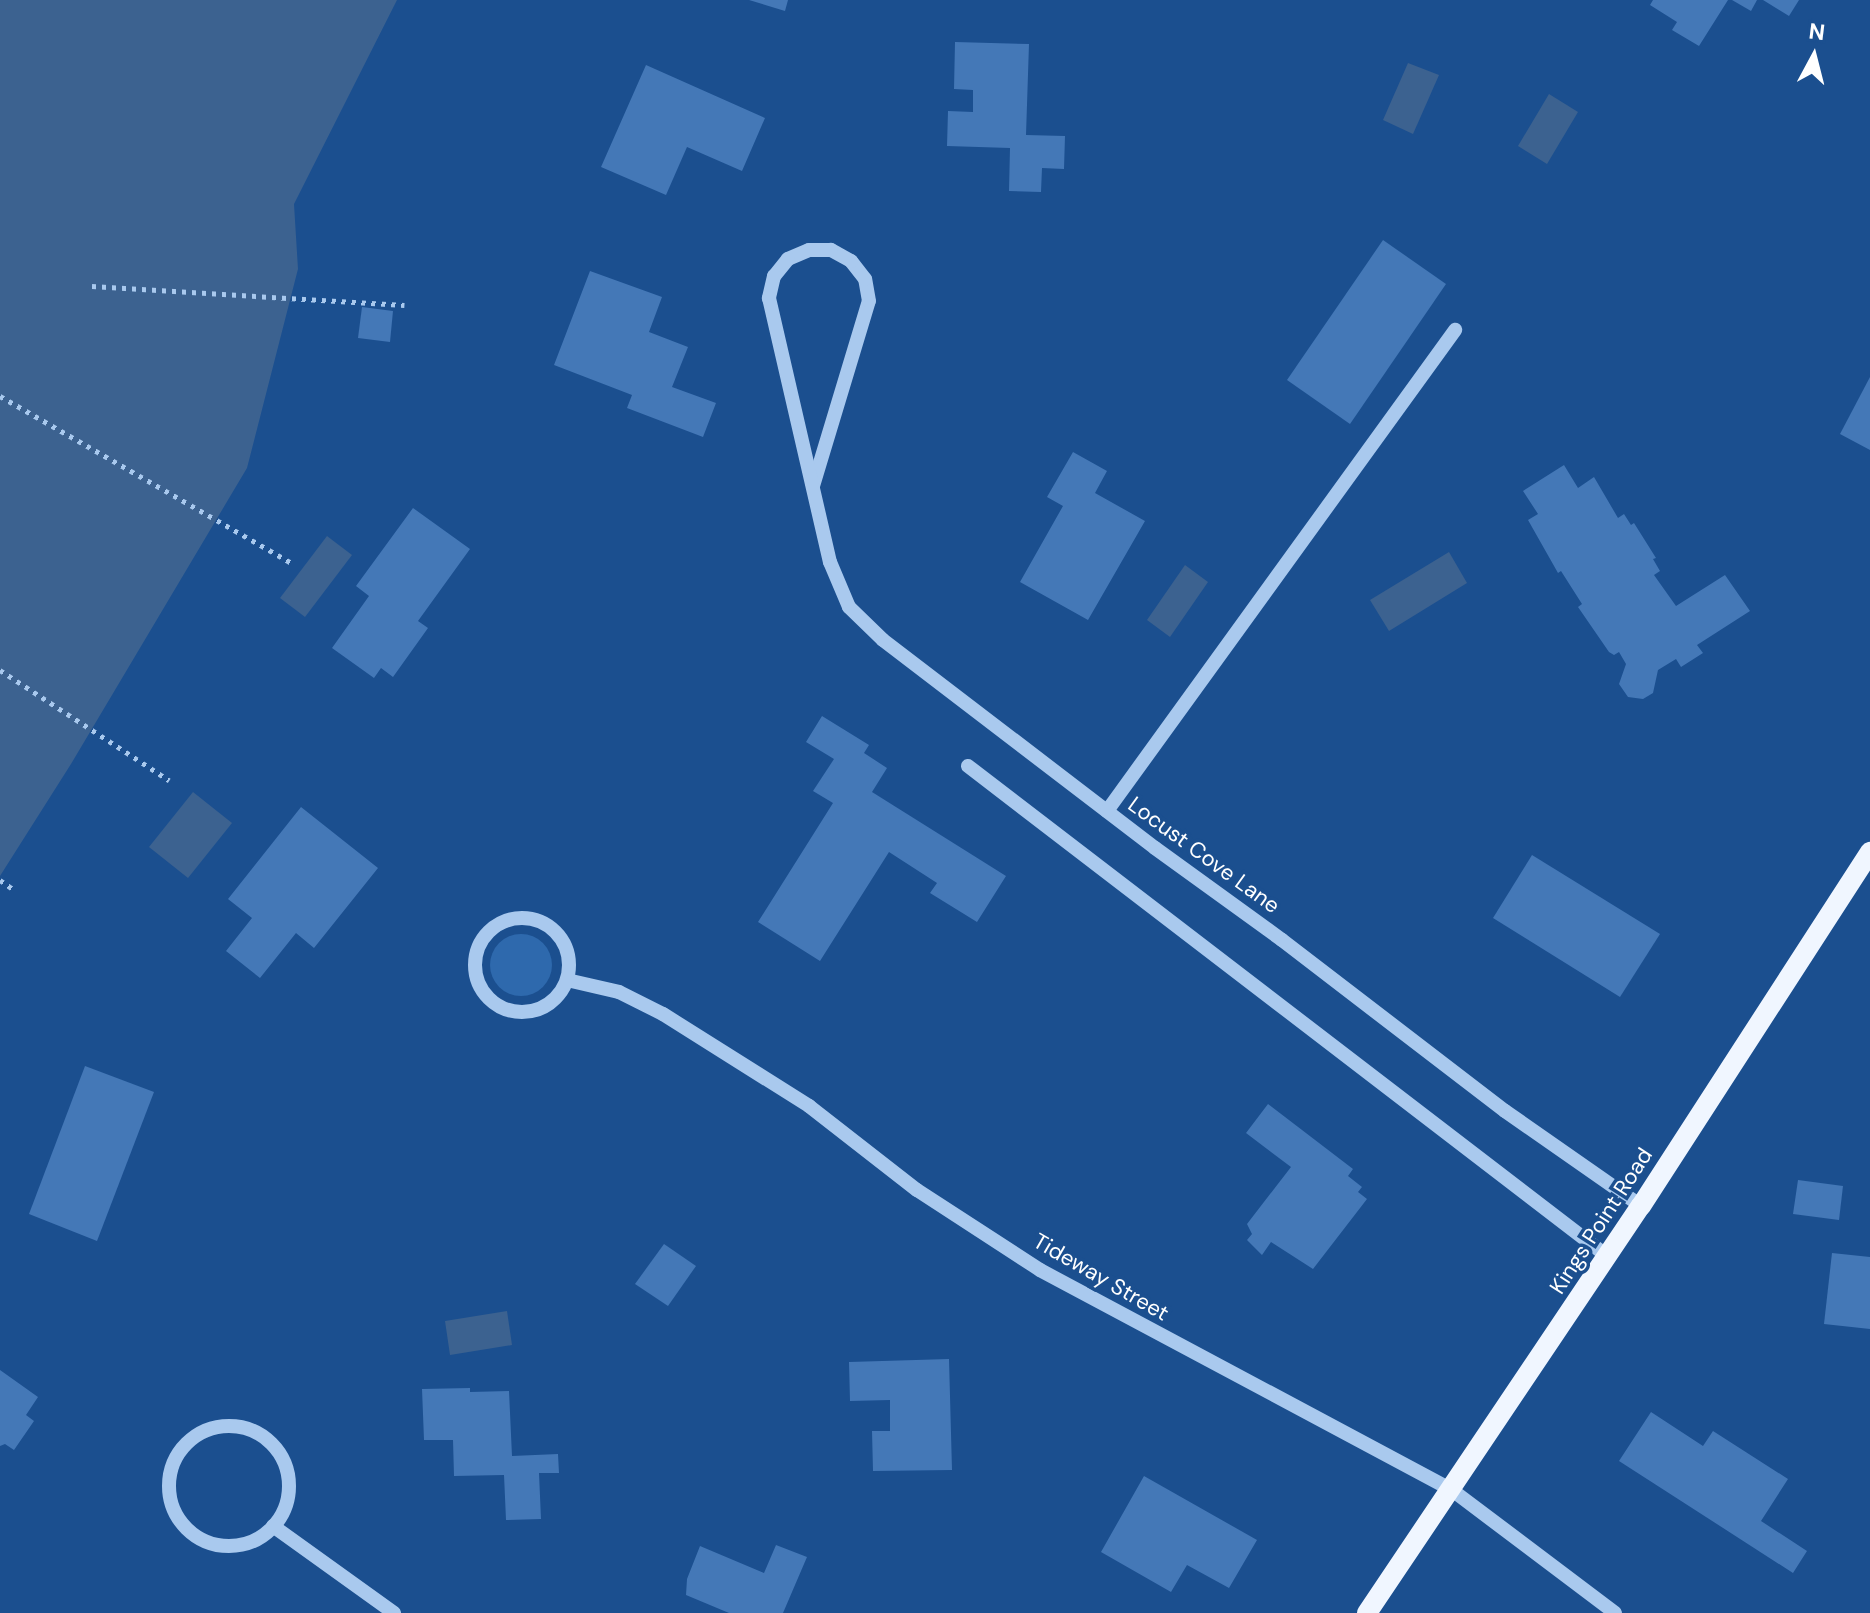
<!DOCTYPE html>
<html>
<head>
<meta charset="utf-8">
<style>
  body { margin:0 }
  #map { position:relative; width:1870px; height:1613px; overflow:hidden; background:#1b4f8f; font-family:"DM Sans",sans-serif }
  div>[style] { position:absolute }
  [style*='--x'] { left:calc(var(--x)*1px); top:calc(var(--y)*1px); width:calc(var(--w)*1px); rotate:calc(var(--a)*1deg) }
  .green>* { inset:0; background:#2e69ad }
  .round { border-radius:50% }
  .water>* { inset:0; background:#3c6290 }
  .building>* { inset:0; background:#4478b7 }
  .path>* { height:5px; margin-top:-2.5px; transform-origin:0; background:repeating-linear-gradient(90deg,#a9c9ee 0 4px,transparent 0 10px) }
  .minor>* { height:14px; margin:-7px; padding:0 7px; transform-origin:7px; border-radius:7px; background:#a9c9ee }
  .minor>.ring { margin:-7px; padding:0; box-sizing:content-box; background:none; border:14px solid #a9c9ee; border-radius:50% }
  .major>* { height:20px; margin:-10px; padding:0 10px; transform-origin:10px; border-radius:10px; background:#f0f6ff }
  span { translate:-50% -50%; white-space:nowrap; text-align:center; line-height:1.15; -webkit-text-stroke:7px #1b4f8f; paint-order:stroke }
  .street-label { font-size:22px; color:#fff }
  .north { position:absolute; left:1774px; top:16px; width:80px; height:80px; -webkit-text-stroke:6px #1b4f8f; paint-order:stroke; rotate:7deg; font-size:22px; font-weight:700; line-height:32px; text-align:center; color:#fff }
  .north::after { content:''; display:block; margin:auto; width:28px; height:36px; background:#fff; clip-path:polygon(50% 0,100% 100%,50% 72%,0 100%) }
</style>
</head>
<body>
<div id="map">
  <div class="green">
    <i class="round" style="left:490px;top:934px;width:62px;height:62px"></i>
  </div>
  <div class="water">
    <i style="clip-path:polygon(0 0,397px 0,294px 204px,298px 269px,247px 468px,71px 764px,0 876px)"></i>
    <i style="clip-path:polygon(1408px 63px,1439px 75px,1413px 134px,1383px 120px)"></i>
    <i style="clip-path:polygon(1549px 94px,1578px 112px,1547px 164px,1518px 146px)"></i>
    <i style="clip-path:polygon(327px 536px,352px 555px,305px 617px,280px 598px)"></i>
    <i style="clip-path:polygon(1449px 552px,1467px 583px,1389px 631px,1370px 600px)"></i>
    <i style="clip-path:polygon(1185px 565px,1208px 582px,1170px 637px,1147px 620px)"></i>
    <i style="clip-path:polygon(193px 792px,232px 823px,188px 878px,149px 847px)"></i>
    <i style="clip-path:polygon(507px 1311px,512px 1345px,450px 1355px,445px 1321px)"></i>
  </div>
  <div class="building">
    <i style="clip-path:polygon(749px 0,788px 0,785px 11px)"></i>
    <i style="clip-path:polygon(1653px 0,1728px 0,1699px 46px,1672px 30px,1677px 22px,1650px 5px)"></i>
    <i style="clip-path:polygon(1732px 0,1757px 0,1751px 11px)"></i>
    <i style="clip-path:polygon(1763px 0,1799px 0,1789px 16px)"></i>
    <i style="clip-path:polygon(955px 42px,1029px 44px,1026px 135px,1065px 136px,1064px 169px,1042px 168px,1041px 192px,1009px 191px,1010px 148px,947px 146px,948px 111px,973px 112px,973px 90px,954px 89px)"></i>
    <i style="clip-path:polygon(646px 65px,765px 118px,742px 171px,687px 147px,666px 195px,601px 167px)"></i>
    <i style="clip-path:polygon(1383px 240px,1446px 284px,1350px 424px,1287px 380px)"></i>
    <i style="clip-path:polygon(590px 271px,662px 297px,649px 332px,688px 347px,672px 387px,716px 403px,703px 437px,627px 408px,632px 395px,554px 365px)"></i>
    <i style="clip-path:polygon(362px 307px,393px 311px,390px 342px,358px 338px)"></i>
    <i style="clip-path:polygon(1870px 377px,1870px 450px,1840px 434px)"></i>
    <i style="clip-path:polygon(1073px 452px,1107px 471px,1095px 493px,1145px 521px,1088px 620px,1020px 582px,1063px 506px,1047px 497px)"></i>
    <i style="clip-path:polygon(1564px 465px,1578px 488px,1594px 477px,1618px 518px,1624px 514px,1631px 525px,1634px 523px,1656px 558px,1653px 559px,1660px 571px,1654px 575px,1676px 606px,1725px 575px,1750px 611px,1697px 645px,1703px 653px,1681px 667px,1676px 659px,1658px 670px,1653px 693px,1643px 699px,1628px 697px,1619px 684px,1626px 664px,1619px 652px,1614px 655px,1609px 652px,1578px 607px,1582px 604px,1561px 571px,1558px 573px,1528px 520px,1538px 514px,1523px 491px)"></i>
    <i style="clip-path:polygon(413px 508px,470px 549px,418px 621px,428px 628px,393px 677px,381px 668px,374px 678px,332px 648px,369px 596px,356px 586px)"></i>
    <i style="clip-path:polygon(822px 716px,869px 745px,864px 753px,887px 768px,872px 792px,1006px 876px,977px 922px,930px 893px,937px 883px,889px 852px,820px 961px,758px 922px,833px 803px,813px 791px,834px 759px,806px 742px)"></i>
    <i style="clip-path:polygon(301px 807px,378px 868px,314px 948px,296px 933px,260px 978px,226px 951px,252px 918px,228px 899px)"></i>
    <i style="clip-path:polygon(1532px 855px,1660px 934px,1620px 997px,1493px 918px)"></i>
    <i style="clip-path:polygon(85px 1066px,154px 1092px,97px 1241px,29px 1214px)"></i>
    <i style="clip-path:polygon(1268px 1104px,1353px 1169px,1348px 1176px,1362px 1187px,1358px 1192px,1367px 1199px,1313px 1269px,1271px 1242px,1262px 1255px,1247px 1240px,1252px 1234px,1247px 1224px,1291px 1167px,1246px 1133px)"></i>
    <i style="clip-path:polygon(1798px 1180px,1843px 1186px,1839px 1220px,1793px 1214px)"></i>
    <i style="clip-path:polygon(664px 1244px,696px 1266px,668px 1306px,635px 1284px)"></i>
    <i style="clip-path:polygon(1832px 1253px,1870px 1257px,1870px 1329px,1824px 1324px)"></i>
    <i style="clip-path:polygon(949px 1359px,952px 1470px,873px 1471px,872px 1431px,890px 1431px,890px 1400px,850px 1401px,849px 1362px)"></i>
    <i style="clip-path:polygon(0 1370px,38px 1397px,26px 1415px,34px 1421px,14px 1450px,5px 1444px,0 1446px)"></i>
    <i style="clip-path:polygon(470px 1388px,470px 1392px,509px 1391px,512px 1456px,558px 1454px,559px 1473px,539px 1473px,541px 1519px,506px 1520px,504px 1475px,454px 1476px,453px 1440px,424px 1440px,422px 1389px)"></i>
    <i style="clip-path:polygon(1651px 1412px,1703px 1446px,1713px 1431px,1788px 1479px,1761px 1521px,1807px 1551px,1793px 1573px,1619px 1461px)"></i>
    <i style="clip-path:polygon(1144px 1476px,1257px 1540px,1229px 1588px,1187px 1565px,1171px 1592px,1101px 1552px)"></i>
    <i style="clip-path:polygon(776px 1545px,807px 1557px,783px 1613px,729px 1613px,686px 1595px,687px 1579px,700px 1546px,764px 1573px)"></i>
  </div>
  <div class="path">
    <i style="--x:92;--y:286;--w:313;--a:3.5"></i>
    <i style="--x:0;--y:396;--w:336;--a:29.8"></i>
    <i style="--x:0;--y:670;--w:202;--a:33.1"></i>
    <i style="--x:0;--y:880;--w:19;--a:35"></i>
  </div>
  <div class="minor">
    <i style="--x:813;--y:486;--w:193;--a:-73.2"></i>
    <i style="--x:869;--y:301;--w:22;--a:-100"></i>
    <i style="--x:865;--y:279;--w:23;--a:-128"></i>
    <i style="--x:851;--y:261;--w:23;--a:-151"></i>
    <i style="--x:831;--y:250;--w:22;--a:180"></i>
    <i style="--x:809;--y:250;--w:23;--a:157"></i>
    <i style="--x:788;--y:259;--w:22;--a:129"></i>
    <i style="--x:774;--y:276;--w:23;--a:103"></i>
    <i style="--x:769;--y:298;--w:271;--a:77"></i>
    <i style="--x:830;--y:562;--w:49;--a:67.1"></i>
    <i style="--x:849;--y:607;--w:47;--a:44.1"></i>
    <i style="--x:883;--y:640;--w:342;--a:37.4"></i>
    <i style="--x:1155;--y:848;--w:157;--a:35.9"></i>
    <i style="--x:1282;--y:940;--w:281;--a:37.5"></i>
    <i style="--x:1505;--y:1111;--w:166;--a:34.9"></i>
    <i style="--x:968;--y:766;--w:805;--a:37.48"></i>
    <i style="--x:1107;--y:811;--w:594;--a:-54.11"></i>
    <i class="ring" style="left:475px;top:918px;width:80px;height:80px"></i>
    <i style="--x:567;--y:980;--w:53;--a:13"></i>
    <i style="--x:619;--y:992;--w:49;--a:26.6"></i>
    <i style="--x:663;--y:1014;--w:173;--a:32.2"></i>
    <i style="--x:809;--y:1106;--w:137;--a:37.9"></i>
    <i style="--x:917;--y:1190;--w:147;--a:33"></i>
    <i style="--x:1040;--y:1270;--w:467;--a:28.1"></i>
    <i style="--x:1452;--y:1490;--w:204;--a:37"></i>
    <i class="ring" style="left:169px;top:1426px;width:106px;height:106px"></i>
    <i style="--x:273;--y:1526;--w:149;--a:35.7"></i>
  </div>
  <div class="major">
    <i style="--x:1367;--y:1613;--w:491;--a:-56.1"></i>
    <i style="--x:1641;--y:1206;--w:422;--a:-57.1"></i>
  </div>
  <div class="street-label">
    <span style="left:1204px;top:855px;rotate:36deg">Locust Cove Lane</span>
    <span style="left:1601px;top:1221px;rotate:-57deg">Kings Point Road</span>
    <span style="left:1101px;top:1277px;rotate:30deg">Tideway Street</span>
  </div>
  <div class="north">N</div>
</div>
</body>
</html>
